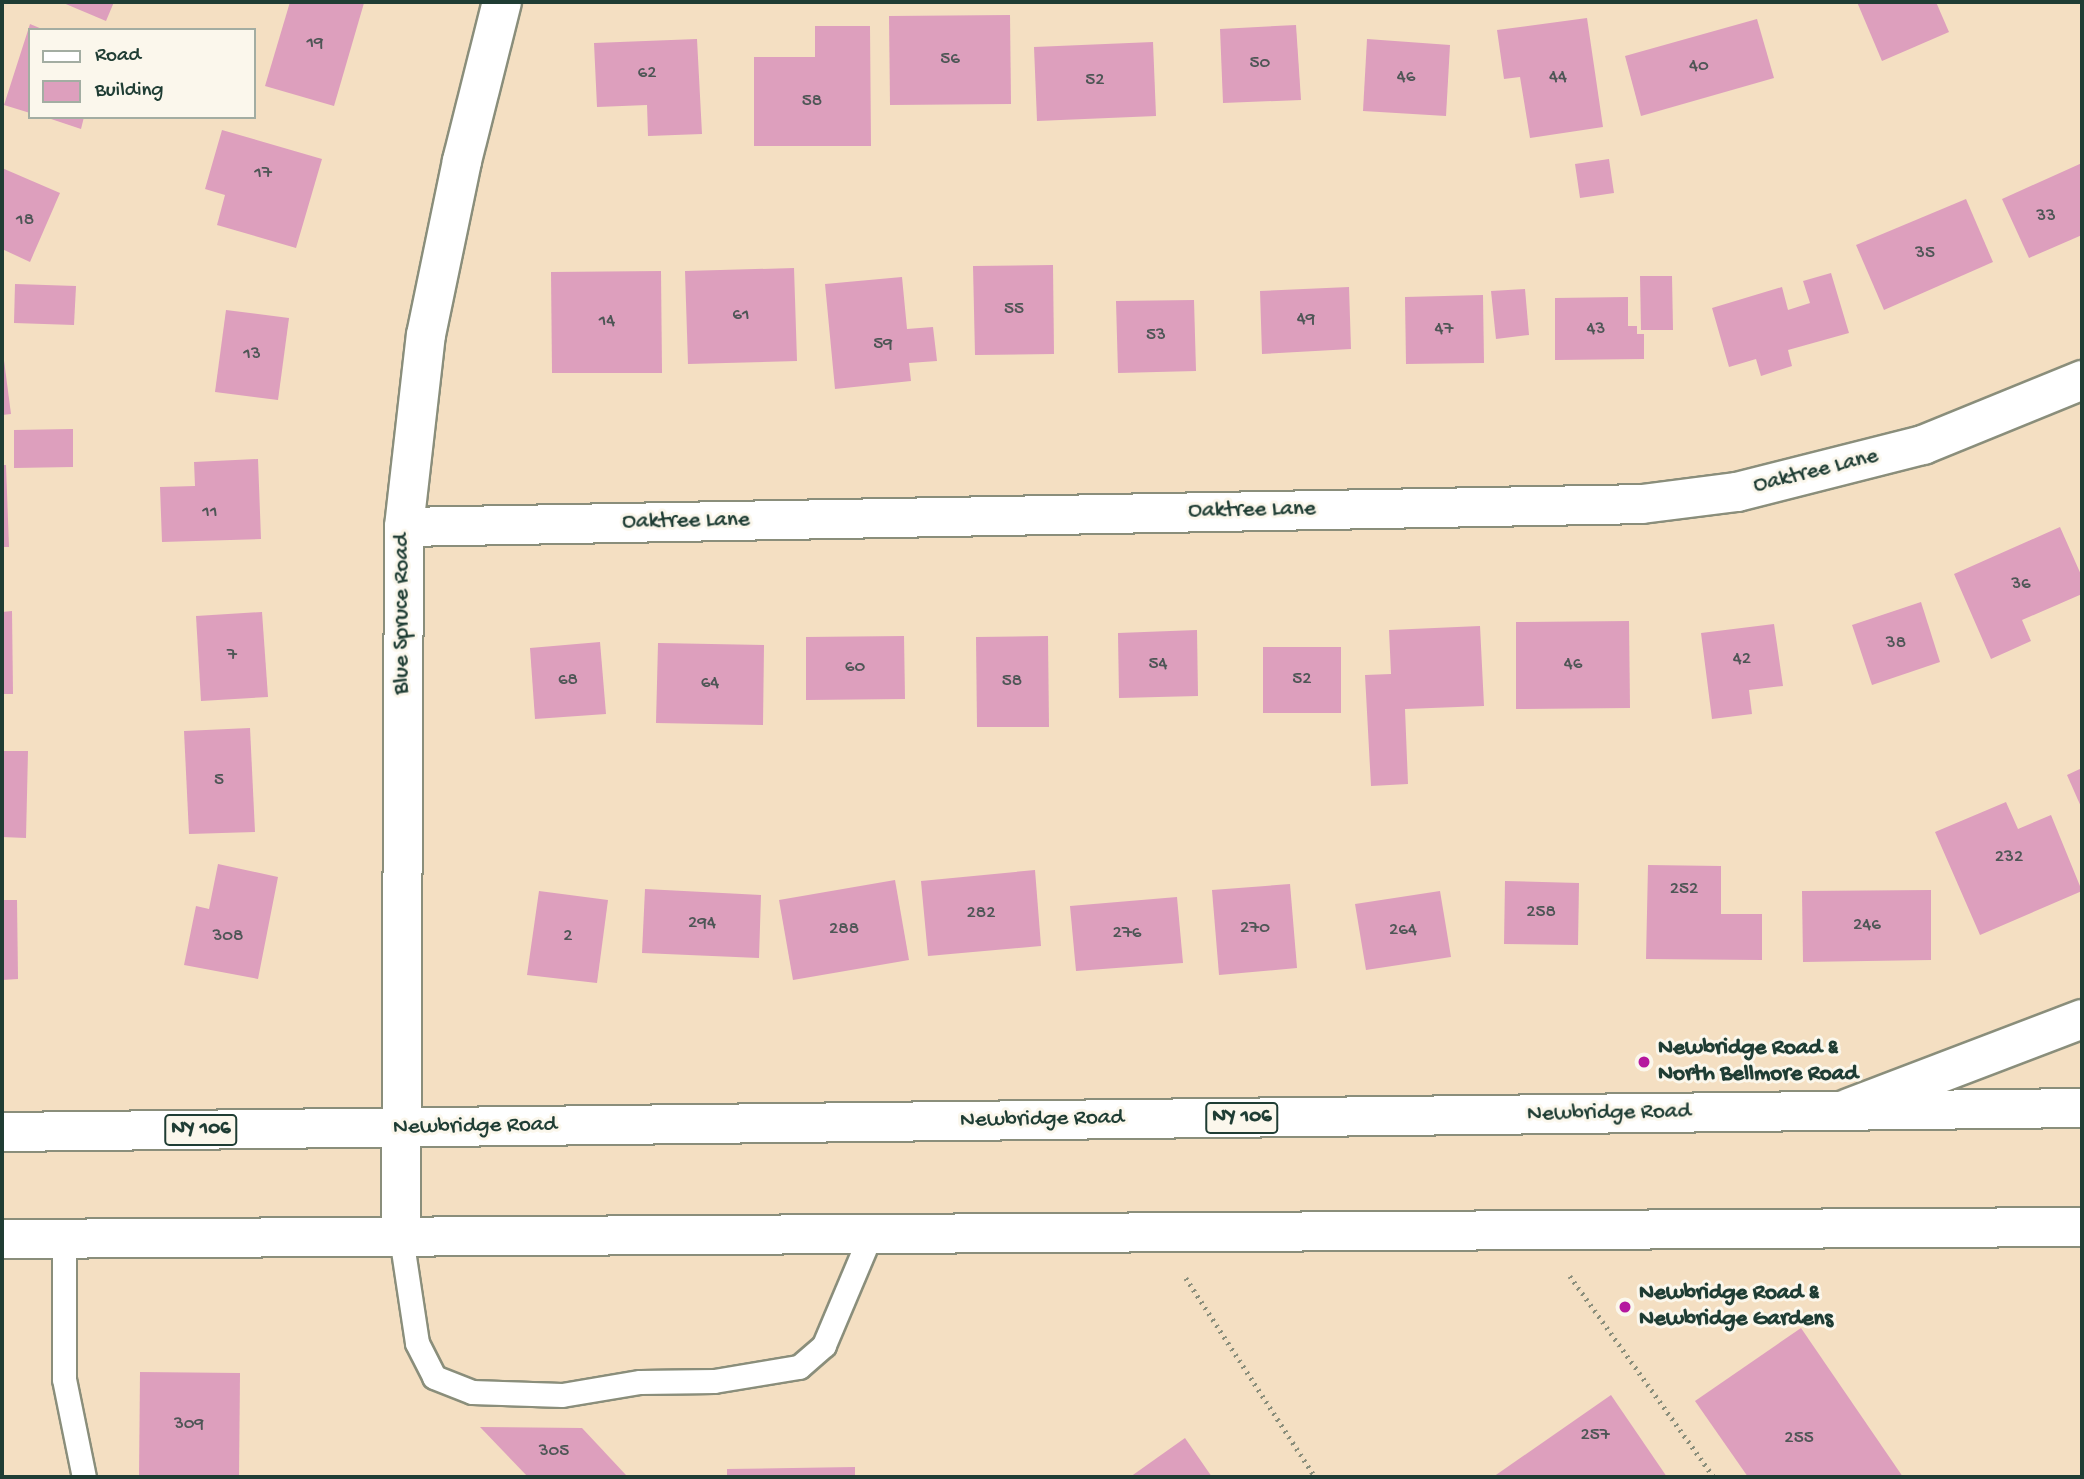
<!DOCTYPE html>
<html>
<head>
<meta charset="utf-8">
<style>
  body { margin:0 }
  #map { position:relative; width:2084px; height:1479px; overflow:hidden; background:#f4dfc2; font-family:"Gochi Hand",sans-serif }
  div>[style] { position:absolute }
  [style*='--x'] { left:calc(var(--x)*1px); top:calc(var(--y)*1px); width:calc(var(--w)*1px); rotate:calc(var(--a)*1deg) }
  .building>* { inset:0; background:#dd9fbd }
  .path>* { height:4.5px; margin-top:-2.25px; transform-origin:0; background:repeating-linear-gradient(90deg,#8a8e7b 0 2px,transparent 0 7px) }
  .roads { filter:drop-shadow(2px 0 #8a8e7b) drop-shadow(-2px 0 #8a8e7b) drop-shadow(0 2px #8a8e7b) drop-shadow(0 -2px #8a8e7b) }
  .lane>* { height:23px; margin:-11.5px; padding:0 11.5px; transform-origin:11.5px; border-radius:11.5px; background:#fff }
  .street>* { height:38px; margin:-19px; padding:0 19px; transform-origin:19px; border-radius:19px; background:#fff }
  .secondary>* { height:38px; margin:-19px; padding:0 19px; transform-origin:19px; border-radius:19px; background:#fff }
  .primary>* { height:38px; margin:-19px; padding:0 19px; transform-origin:19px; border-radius:19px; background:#fff }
  .dots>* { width:19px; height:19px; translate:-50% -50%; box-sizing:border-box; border:4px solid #fbf7ec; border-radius:50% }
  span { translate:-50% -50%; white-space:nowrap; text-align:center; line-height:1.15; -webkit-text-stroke:6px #fbf7ec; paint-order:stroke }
  .number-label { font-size:19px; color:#4e5656 }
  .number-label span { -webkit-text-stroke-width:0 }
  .shield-label span { padding:2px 5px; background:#fbf7ec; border:2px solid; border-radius:5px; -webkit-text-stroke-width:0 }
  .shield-label { font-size:21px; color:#1f3d34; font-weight:700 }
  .street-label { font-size:23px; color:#1f3d34 }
  .poi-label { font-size:23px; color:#1f3d34; font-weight:700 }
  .left { translate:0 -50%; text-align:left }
  .frame { position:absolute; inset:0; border:4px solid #1f3d34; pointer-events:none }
  .legend { position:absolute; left:28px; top:28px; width:228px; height:91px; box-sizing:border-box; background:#fbf7ec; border:2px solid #a3ada2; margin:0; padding:9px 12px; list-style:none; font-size:21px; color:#1f3d34 }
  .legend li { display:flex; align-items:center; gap:14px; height:35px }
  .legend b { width:35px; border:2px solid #a3ada2 }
</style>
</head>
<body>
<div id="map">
  <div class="building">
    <i style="clip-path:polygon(61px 2px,114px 2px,106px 21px)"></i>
    <i style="clip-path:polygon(290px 2px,364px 3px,334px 106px,265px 86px)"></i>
    <i style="clip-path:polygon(1857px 2px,1936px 2px,1949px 32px,1882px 61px)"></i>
    <i style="clip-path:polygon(1010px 15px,1011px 104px,890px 105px,889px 16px)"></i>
    <i style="clip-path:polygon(1587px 18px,1603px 127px,1530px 138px,1520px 77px,1504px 79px,1497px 30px)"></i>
    <i style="clip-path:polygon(1757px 19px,1774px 78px,1641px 116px,1625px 56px)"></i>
    <i style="clip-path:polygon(30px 24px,42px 29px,30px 30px,30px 113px,4px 105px)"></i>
    <i style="clip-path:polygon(1296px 25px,1301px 100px,1223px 103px,1220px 29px)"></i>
    <i style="clip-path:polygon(815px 26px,870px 26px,871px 146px,754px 146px,754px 57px,815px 57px)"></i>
    <i style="clip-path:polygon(697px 39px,702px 134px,648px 136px,647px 105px,597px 107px,594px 43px)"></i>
    <i style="clip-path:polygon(1367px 39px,1450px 45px,1446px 116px,1363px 111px)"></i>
    <i style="clip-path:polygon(1153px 42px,1156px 116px,1037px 121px,1034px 47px)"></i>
    <i style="clip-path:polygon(45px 117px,84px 117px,81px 129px)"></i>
    <i style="clip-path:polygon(222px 130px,322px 159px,296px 248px,217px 225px,225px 195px,205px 189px)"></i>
    <i style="clip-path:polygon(1609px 159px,1614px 193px,1580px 198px,1575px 164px)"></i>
    <i style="clip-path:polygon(2082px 163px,2082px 235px,2029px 258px,2002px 199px)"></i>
    <i style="clip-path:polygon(2px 168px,60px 193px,30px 262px,2px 249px)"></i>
    <i style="clip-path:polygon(1966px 199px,1993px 262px,1884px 310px,1856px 245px)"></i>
    <i style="clip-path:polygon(1053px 265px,1054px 354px,975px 355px,973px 266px)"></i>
    <i style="clip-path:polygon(794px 268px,797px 361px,688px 364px,685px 271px)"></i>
    <i style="clip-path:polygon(661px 271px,662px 373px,552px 373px,551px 272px)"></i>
    <i style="clip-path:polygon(1831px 273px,1849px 333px,1788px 350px,1792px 366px,1761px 376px,1756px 359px,1729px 367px,1712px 308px,1782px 287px,1788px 310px,1810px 303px,1803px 281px)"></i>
    <i style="clip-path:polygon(1640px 276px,1672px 276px,1673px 330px,1641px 330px)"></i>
    <i style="clip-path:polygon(902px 277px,907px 329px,933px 327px,937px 361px,909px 363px,911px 381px,835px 389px,825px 284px)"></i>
    <i style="clip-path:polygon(15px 284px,76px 286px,74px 325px,14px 323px)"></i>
    <i style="clip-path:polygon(1349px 287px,1351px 349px,1262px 354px,1260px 291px)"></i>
    <i style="clip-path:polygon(1525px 289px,1529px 335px,1496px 339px,1491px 291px)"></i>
    <i style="clip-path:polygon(1483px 295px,1484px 363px,1406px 364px,1405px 297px)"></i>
    <i style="clip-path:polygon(1628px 297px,1628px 326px,1637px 326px,1637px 334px,1644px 334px,1644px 359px,1555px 360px,1555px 298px)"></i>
    <i style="clip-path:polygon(1194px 300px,1196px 371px,1118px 373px,1116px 301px)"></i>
    <i style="clip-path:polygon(226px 310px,289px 318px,278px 400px,215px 392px)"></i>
    <i style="clip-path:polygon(2px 345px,11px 414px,2px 415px)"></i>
    <i style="clip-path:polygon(73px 429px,73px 467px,14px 468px,14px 430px)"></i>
    <i style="clip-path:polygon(258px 459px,261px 539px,162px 542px,160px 487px,195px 486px,194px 462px)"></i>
    <i style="clip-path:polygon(2px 465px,6px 465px,9px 547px,2px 547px)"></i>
    <i style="clip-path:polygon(2060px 527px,2082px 577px,2082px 594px,2022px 620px,2031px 641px,1991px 659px,1954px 574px)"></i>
    <i style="clip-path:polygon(1921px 602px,1940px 662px,1872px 685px,1852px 625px)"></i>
    <i style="clip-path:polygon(12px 611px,13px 694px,2px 694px,2px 612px)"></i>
    <i style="clip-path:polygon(262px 612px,268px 697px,201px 701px,196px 616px)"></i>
    <i style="clip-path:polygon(1629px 621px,1630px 708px,1516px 709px,1516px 622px)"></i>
    <i style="clip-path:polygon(1774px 624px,1783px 686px,1749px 690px,1752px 714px,1712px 719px,1701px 633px)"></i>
    <i style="clip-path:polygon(1480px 626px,1484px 706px,1405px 709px,1408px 784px,1371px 786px,1365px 675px,1391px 674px,1389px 630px)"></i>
    <i style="clip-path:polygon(1197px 630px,1198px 696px,1119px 698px,1118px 633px)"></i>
    <i style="clip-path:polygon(904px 636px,905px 699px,806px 700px,806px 637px)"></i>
    <i style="clip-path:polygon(1048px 636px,1049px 727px,977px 727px,976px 637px)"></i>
    <i style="clip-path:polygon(600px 642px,606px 714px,535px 719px,530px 648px)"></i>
    <i style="clip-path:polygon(658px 643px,764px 645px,763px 725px,656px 723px)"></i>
    <i style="clip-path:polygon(1263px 647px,1341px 647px,1341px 713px,1263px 713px)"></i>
    <i style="clip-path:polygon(250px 728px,255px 832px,189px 834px,184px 731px)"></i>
    <i style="clip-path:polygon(2px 751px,28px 751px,26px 838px,2px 837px)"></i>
    <i style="clip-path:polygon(2082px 768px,2082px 809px,2067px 775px)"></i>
    <i style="clip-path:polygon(2006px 802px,2018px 829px,2051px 815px,2082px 891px,1980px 935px,1935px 832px)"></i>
    <i style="clip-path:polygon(218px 864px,278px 877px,258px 979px,184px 965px,196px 906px,209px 909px)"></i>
    <i style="clip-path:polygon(1648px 865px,1721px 866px,1721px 914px,1762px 914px,1762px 960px,1646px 959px)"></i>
    <i style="clip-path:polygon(1035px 870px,1041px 946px,928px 956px,921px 881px)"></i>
    <i style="clip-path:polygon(895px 880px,909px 960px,793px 980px,779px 900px)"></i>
    <i style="clip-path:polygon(1505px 881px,1579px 883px,1578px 945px,1504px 944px)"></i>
    <i style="clip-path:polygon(1290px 884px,1297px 968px,1219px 975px,1212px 890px)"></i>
    <i style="clip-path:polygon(645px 889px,761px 895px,759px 958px,642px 953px)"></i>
    <i style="clip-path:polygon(1931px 890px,1931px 960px,1803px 962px,1802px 891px)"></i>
    <i style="clip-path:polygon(539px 891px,608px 900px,597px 983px,527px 975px)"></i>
    <i style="clip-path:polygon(1440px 891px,1451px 957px,1366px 970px,1355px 904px)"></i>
    <i style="clip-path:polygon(1177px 897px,1183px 963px,1076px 971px,1070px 906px)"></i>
    <i style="clip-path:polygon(2px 900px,17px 900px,18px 979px,2px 980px)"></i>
    <i style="clip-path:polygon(1801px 1328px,1903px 1477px,1748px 1477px,1695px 1401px)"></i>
    <i style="clip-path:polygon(140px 1372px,240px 1373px,239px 1477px,139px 1477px)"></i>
    <i style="clip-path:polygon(1611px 1395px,1667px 1477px,1493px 1477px)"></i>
    <i style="clip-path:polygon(480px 1427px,582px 1428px,626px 1475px,528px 1477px)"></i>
    <i style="clip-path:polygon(1185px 1438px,1212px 1477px,1130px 1477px)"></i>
    <i style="clip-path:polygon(855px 1467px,855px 1477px,727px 1477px,727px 1469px)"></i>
  </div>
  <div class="path">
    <i style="--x:1570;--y:1276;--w:247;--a:54.4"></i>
    <i style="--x:1186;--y:1278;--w:237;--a:57"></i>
  </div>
  <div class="roads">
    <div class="lane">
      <i style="--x:401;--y:1237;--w:107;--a:81.4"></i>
      <i style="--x:417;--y:1343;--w:38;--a:63"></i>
      <i style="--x:434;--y:1377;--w:41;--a:21.5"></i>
      <i style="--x:472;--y:1392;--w:90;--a:1.9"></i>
      <i style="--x:562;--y:1395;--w:79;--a:-9.5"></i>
      <i style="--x:640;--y:1382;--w:74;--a:-0.8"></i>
      <i style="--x:714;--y:1381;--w:86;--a:-9.4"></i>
      <i style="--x:799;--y:1367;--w:33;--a:-41"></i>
      <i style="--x:824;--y:1345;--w:121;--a:-67.1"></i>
      <i style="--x:64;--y:1239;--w:140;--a:90"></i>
      <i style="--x:64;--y:1379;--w:100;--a:78.5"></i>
    </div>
    <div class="street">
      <i style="--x:404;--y:527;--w:1238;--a:-1.06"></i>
      <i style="--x:1642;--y:504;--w:96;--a:-7.2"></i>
      <i style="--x:1737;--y:492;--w:192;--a:-14.2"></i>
      <i style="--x:1923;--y:445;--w:172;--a:-22.2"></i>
      <i style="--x:401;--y:1237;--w:710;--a:-89.76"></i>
      <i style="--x:404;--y:527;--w:193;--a:-83.5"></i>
      <i style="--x:426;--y:335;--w:178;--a:-78.3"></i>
      <i style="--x:462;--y:161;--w:164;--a:-75.9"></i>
    </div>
    <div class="secondary">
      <i style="--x:1849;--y:1108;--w:249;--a:-20.9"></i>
    </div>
    <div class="primary">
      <i style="--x:2;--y:1132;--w:2080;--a:-0.66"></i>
      <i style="--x:2;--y:1239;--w:2080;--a:-0.33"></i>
    </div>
  </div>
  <div class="dots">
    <i style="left:1644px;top:1062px;background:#b5179e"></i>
    <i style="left:1625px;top:1307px;background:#b5179e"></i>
  </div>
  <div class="number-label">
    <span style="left:315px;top:44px">19</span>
    <span style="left:950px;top:60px">56</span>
    <span style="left:1260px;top:64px">50</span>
    <span style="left:1699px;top:67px">40</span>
    <span style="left:647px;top:74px">62</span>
    <span style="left:1406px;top:78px">46</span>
    <span style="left:1558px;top:78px">44</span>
    <span style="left:1095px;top:81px">52</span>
    <span style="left:812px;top:102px">58</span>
    <span style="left:263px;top:174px">17</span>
    <span style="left:2046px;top:217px">33</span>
    <span style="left:25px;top:221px">18</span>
    <span style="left:1925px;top:254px">35</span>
    <span style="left:1014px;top:310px">55</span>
    <span style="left:741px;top:316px">61</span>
    <span style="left:1306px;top:320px">49</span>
    <span style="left:607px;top:322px">14</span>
    <span style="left:1444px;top:330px">47</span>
    <span style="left:1596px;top:330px">43</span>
    <span style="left:1156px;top:336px">53</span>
    <span style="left:883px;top:345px">59</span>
    <span style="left:252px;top:355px">13</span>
    <span style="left:210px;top:513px">11</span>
    <span style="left:2021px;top:585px">36</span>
    <span style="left:1896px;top:644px">38</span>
    <span style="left:232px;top:656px">7</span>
    <span style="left:1742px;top:660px">42</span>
    <span style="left:1158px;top:665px">54</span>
    <span style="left:1573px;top:665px">46</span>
    <span style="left:855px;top:668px">60</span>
    <span style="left:1302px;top:680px">52</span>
    <span style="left:568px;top:681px">68</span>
    <span style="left:1012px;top:682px">58</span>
    <span style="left:710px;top:684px">64</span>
    <span style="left:219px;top:781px">5</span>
    <span style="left:2009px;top:858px">232</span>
    <span style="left:1684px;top:890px">252</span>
    <span style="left:1541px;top:913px">258</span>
    <span style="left:981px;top:914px">282</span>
    <span style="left:702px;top:924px">294</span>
    <span style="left:1867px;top:926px">246</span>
    <span style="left:1255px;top:929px">270</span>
    <span style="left:844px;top:930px">288</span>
    <span style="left:1403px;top:931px">264</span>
    <span style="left:1127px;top:934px">276</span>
    <span style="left:228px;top:937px">308</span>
    <span style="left:568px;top:937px">2</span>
    <span style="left:189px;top:1425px">309</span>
    <span style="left:1595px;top:1436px">257</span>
    <span style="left:1799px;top:1439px">255</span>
    <span style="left:554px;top:1452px">305</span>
  </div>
  <div class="shield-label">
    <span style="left:1242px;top:1118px">NY 106</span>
    <span style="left:201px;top:1130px">NY 106</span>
  </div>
  <div class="street-label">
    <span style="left:1816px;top:472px;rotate:-14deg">Oaktree Lane</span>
    <span style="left:1252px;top:511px;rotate:-1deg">Oaktree Lane</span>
    <span style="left:686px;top:522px;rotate:-1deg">Oaktree Lane</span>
    <span style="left:403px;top:614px;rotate:-90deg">Blue Spruce Road</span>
    <span style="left:1609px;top:1114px;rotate:-1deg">Newbridge Road</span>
    <span style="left:1042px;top:1120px;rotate:-1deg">Newbridge Road</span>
    <span style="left:475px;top:1127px;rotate:-1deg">Newbridge Road</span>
  </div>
  <div class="poi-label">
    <span class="left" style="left:1658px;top:1062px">Newbridge Road &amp;<br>North Bellmore Road</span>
    <span class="left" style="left:1639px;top:1307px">Newbridge Road &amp;<br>Newbridge Gardens</span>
  </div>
  <div class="frame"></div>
  <ul class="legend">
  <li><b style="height:9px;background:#fff"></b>Road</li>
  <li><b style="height:19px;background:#dd9fbd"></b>Building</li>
  </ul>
</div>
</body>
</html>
